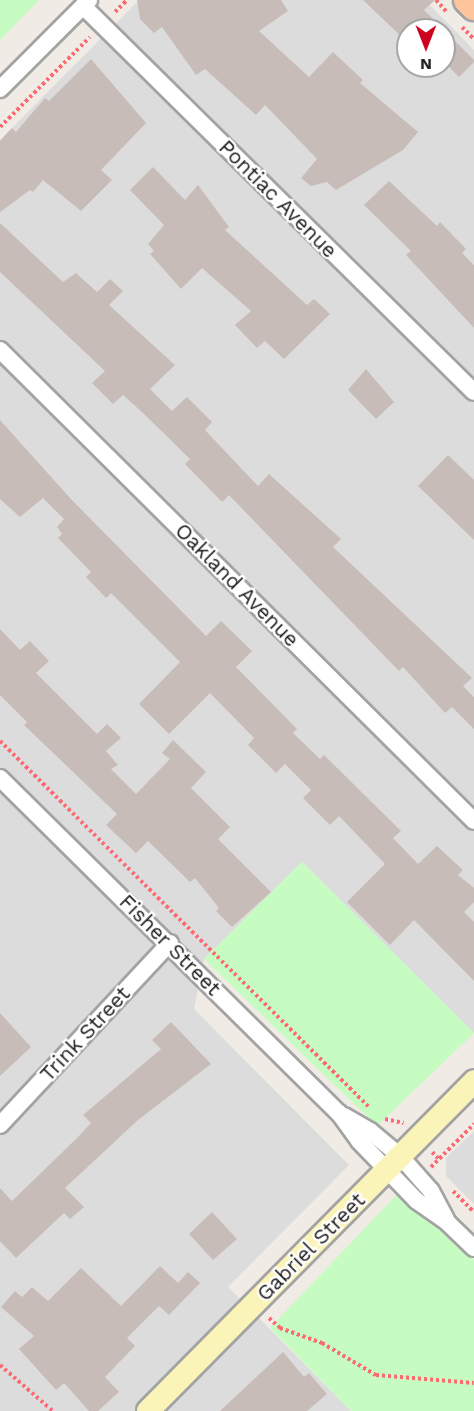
<!DOCTYPE html>
<html>
<head>
<meta charset="utf-8">
<style>
  body { margin:0 }
  #map { position:relative; width:474px; height:1411px; overflow:hidden; background:#f0ebe5; font-family:"Work Sans",sans-serif }
  div>[style] { position:absolute }
  [style*='--x'] { left:calc(var(--x)*1px); top:calc(var(--y)*1px); width:calc(var(--w)*1px); rotate:calc(var(--a)*1deg) }
  .residential>* { inset:0; background:#dddcdc }
  .park>* { inset:0; background:#c6fbc2 }
  .building>* { inset:0; background:#c8bcb8 }
  .path>* { height:4px; margin-top:-2px; transform-origin:0; background:repeating-linear-gradient(90deg,#fd6a71 0 3px,transparent 0 6px) }
  .roads { filter:drop-shadow(2px 0 #a3a3a3) drop-shadow(-2px 0 #a3a3a3) drop-shadow(0 2px #a3a3a3) drop-shadow(0 -2px #a3a3a3) }
  .street>* { height:16px; margin:-8px; padding:0 8px; transform-origin:8px; border-radius:8px; background:#fff }
  .secondary>* { height:22px; margin:-11px; padding:0 11px; transform-origin:11px; border-radius:11px; background:#fbf4b8 }
  .primary>* { height:26px; margin:-13px; padding:0 13px; transform-origin:13px; border-radius:13px; background:#fec59d }
  span { translate:-50% -50%; white-space:nowrap; text-align:center; line-height:1.15; -webkit-text-stroke:4.5px #fff; paint-order:stroke }
  .street-label { font-size:21px; color:#1f1f1f }
  .north { position:absolute; left:396px; top:18px; width:60px; height:60px; box-sizing:border-box; background:#fff; border:2px solid #a5a5a5; border-radius:50%; rotate:180deg; font-size:16px; font-weight:700; line-height:24px; text-align:center; color:#1f1f1f }
  .north::after { content:''; display:block; margin:auto; width:21px; height:27px; background:#ce0020; clip-path:polygon(50% 0,100% 100%,50% 72%,0 100%) }
</style>
</head>
<body>
<div id="map">
  <div class="residential">
    <i style="clip-path:polygon(evenodd,139px 0,425px 0,474px 50px,474px 1033px,302px 862px,204px 959px,194px 1009px,349px 1165px,228px 1287px,351px 1411px,0 1411px,0 140px,139px 0,408px 30px,444px 30px,444px 66px,408px 66px,408px 30px)"></i>
    <i style="clip-path:polygon(474px 1131px,474px 1204px,446px 1176px,446px 1158px)"></i>
  </div>
  <div class="park">
    <i style="clip-path:polygon(0 0,39px 0,0 40px)"></i>
    <i style="clip-path:polygon(302px 862px,474px 1033px,377px 1126px,204px 959px)"></i>
    <i style="clip-path:polygon(402px 1189px,474px 1260px,474px 1411px,351px 1411px,270px 1328px)"></i>
  </div>
  <div class="building">
    <i style="clip-path:polygon(137px 0,281px 0,288px 11px,259px 31px,309px 77px,333px 52px,363px 80px,360px 83px,418px 132px,403px 150px,336px 190px,327px 182px,311px 186px,301px 178px,317px 159px,265px 105px,256px 115px,205px 69px,196px 75px,162px 27px,154px 33px,140px 19px)"></i>
    <i style="clip-path:polygon(363px 0,435px 0,424px 10px,474px 60px,474px 62px,459px 77px,444px 62px,444px 30px,408px 30px,408px 43px)"></i>
    <i style="clip-path:polygon(91px 59px,146px 123px,101px 170px,112px 180px,81px 211px,43px 180px,33px 192px,30px 190px,0 212px,0 141px,12px 128px,16px 132px,45px 98px,49px 101px)"></i>
    <i style="clip-path:polygon(153px 167px,185px 200px,198px 185px,229px 227px,225px 230px,307px 305px,314px 299px,330px 314px,284px 359px,265px 341px,257px 348px,235px 325px,251px 311px,202px 268px,181px 289px,150px 254px,154px 251px,148px 244px,164px 225px,130px 190px)"></i>
    <i style="clip-path:polygon(389px 181px,437px 226px,440px 222px,466px 249px,462px 253px,474px 265px,474px 328px,406px 255px,411px 251px,364px 205px)"></i>
    <i style="clip-path:polygon(0 223px,63px 282px,76px 273px,97px 292px,110px 279px,123px 291px,109px 305px,175px 365px,150px 389px,172px 411px,187px 397px,212px 422px,205px 430px,258px 486px,269px 474px,341px 539px,333px 547px,472px 678px,463px 686px,474px 697px,474px 729px,452px 707px,445px 713px,403px 667px,399px 671px,229px 495px,222px 502px,185px 464px,190px 459px,143px 413px,123px 395px,113px 404px,92px 383px,105px 371px,0 272px)"></i>
    <i style="clip-path:polygon(366px 369px,394px 402px,376px 419px,348px 390px)"></i>
    <i style="clip-path:polygon(0 420px,70px 498px,206px 636px,221px 621px,252px 651px,236px 667px,297px 729px,293px 733px,320px 759px,324px 755px,401px 831px,393px 838px,418px 864px,437px 846px,463px 870px,458px 875px,474px 888px,474px 902px,464px 912px,474px 922px,474px 981px,414px 920px,390px 945px,347px 902px,385px 864px,339px 816px,330px 825px,303px 798px,311px 790px,285px 764px,276px 773px,248px 745px,254px 738px,210px 693px,169px 734px,139px 704px,180px 662px,111px 593px,106px 598px,86px 577px,91px 572px,58px 538px,62px 534px,57px 527px,64px 519px,43px 498px,20px 517px,0 499px)"></i>
    <i style="clip-path:polygon(448px 455px,474px 480px,474px 540px,418px 486px)"></i>
    <i style="clip-path:polygon(0 629px,20px 650px,30px 641px,49px 661px,36px 673px,97px 734px,107px 724px,121px 738px,106px 751px,118px 765px,111px 769px,136px 794px,170px 759px,162px 753px,173px 740px,206px 772px,191px 788px,230px 827px,218px 839px,271px 892px,232px 927px,216px 911px,219px 908px,195px 878px,190px 882px,148px 841px,136px 853px,106px 825px,117px 814px,24px 725px,27px 722px,0 695px)"></i>
    <i style="clip-path:polygon(0 1013px,31px 1047px,0 1076px)"></i>
    <i style="clip-path:polygon(171px 1022px,211px 1064px,138px 1120px,65px 1188px,84px 1207px,70px 1219px,64px 1213px,16px 1258px,0 1241px,0 1188px,12px 1201px,78px 1137px,91px 1123px,83px 1115px,161px 1049px,152px 1040px)"></i>
    <i style="clip-path:polygon(212px 1212px,237px 1239px,213px 1260px,189px 1234px)"></i>
    <i style="clip-path:polygon(160px 1266px,178px 1283px,188px 1272px,200px 1283px,169px 1315px,159px 1306px,127px 1338px,135px 1346px,105px 1377px,119px 1392px,98px 1411px,89px 1411px,64px 1383px,56px 1390px,19px 1349px,34px 1336px,1px 1307px,15px 1291px,22px 1297px,32px 1287px,48px 1301px,81px 1268px,121px 1306px)"></i>
    <i style="clip-path:polygon(283px 1352px,304px 1377px,309px 1373px,327px 1394px,307px 1411px,220px 1411px)"></i>
  </div>
  <div class="path">
    <i style="--x:436;--y:0;--w:15;--a:48"></i>
    <i style="--x:115;--y:12;--w:17;--a:-45"></i>
    <i style="--x:462;--y:27;--w:17;--a:45"></i>
    <i style="--x:0;--y:127;--w:127;--a:-45"></i>
    <i style="--x:0;--y:741;--w:521;--a:44.77"></i>
    <i style="--x:385;--y:1119;--w:19;--a:12"></i>
    <i style="--x:432;--y:1152;--w:10;--a:45"></i>
    <i style="--x:431;--y:1167;--w:61;--a:-45"></i>
    <i style="--x:453;--y:1191;--w:30;--a:45"></i>
    <i style="--x:269;--y:1318;--w:15;--a:42"></i>
    <i style="--x:280;--y:1328;--w:45;--a:19.7"></i>
    <i style="--x:322;--y:1343;--w:63;--a:30.7"></i>
    <i style="--x:376;--y:1375;--w:98;--a:4.7"></i>
    <i style="--x:0;--y:1365;--w:70;--a:41"></i>
  </div>
  <div class="roads">
    <div class="street">
      <i style="--x:83;--y:6;--w:549;--a:44.63"></i>
      <i style="--x:0;--y:89;--w:126;--a:-45"></i>
      <i style="--x:0;--y:350;--w:668;--a:44.82"></i>
      <i style="--x:0;--y:778;--w:477;--a:44.7"></i>
      <i style="--x:339;--y:1113;--w:34;--a:54"></i>
      <i style="--x:359;--y:1141;--w:83;--a:46"></i>
      <i style="--x:417;--y:1201;--w:38;--a:35"></i>
      <i style="--x:448;--y:1223;--w:36;--a:44"></i>
      <i style="--x:344;--y:1116;--w:30;--a:30"></i>
      <i style="--x:370;--y:1131;--w:40;--a:40"></i>
      <i style="--x:401;--y:1157;--w:45;--a:48.6"></i>
      <i style="--x:431;--y:1191;--w:32;--a:62"></i>
      <i style="--x:0;--y:1125;--w:249;--a:-47"></i>
    </div>
    <div class="secondary">
      <i style="--x:148;--y:1411;--w:464;--a:-45.3"></i>
    </div>
    <div class="primary">
      <i style="--x:467;--y:0;--w:10;--a:45"></i>
    </div>
  </div>
  <div class="street-label">
    <span style="left:278px;top:199px;rotate:45deg">Pontiac Avenue</span>
    <span style="left:237px;top:585px;rotate:45deg">Oakland Avenue</span>
    <span style="left:170px;top:945px;rotate:45deg">Fisher Street</span>
    <span style="left:85px;top:1034px;rotate:-47deg">Trink Street</span>
    <span style="left:311px;top:1247px;rotate:-45deg">Gabriel Street</span>
  </div>
  <div class="north">N</div>
</div>
</body>
</html>
